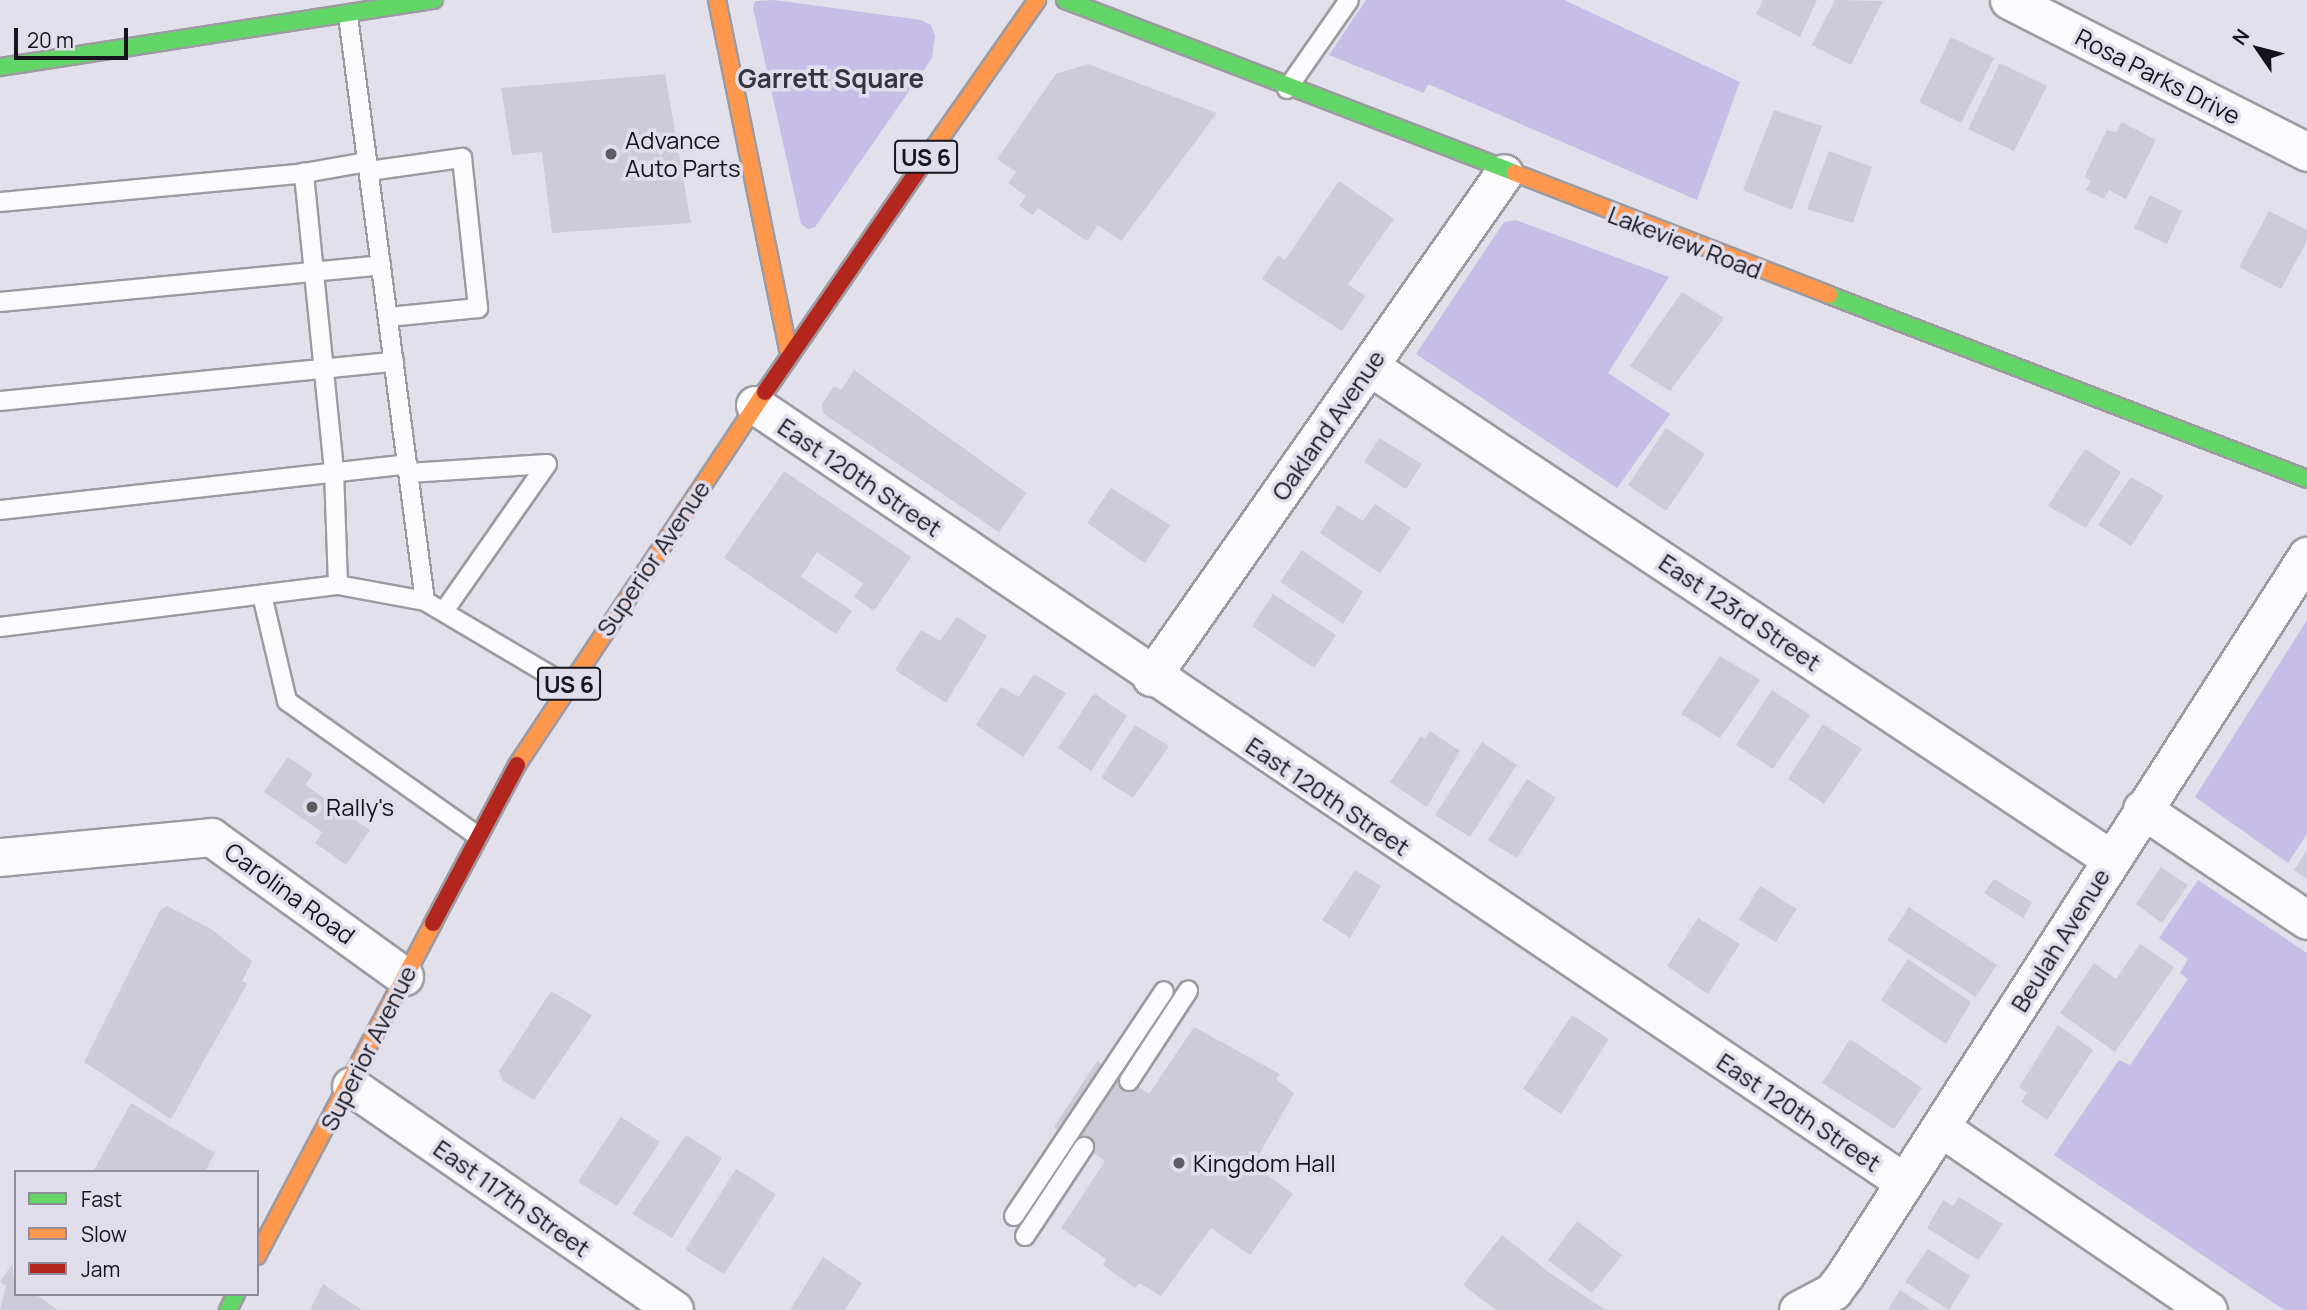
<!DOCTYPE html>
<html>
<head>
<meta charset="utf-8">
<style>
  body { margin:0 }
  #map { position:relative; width:2307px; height:1310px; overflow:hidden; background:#e2e0ea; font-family:Manrope,sans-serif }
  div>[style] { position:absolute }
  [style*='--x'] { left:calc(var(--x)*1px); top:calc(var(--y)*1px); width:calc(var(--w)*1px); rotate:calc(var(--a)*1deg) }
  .green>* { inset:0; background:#c6bee6 }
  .building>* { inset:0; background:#cdcad9 }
  .roads { filter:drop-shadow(2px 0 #9d9ba2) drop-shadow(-2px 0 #9d9ba2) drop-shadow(0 2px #9d9ba2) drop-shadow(0 -2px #9d9ba2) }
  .lane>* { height:18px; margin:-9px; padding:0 9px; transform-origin:9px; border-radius:9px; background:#fbfafc }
  .street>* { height:37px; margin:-18.5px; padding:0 18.5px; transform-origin:18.5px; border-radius:18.5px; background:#fbfafc }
  .fast>* { height:16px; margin:-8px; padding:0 8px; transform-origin:8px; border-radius:8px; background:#63d668 }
  .slow>* { height:16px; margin:-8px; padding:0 8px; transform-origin:8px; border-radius:8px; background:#ff974d }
  .jam>* { height:16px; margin:-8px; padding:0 8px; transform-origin:8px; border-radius:8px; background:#b3261e }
  .dots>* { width:19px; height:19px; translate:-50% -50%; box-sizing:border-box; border:4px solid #e0dded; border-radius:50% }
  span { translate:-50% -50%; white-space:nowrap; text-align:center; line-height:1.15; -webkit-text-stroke:7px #e0dded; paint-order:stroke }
  .shield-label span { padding:2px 5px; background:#e0dded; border:2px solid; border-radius:5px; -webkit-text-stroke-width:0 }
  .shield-label { font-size:23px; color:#17151b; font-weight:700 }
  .street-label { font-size:24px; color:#17151b }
  .poi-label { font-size:24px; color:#17151b }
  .left { translate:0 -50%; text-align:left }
  .neighbourhood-label { font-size:26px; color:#373441; font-weight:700 }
  .legend { position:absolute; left:14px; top:1170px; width:245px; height:126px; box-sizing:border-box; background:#e0dded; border:2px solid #908d99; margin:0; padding:9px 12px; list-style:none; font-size:21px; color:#17151b }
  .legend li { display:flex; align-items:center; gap:14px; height:35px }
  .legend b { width:35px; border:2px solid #908d99 }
  .north { position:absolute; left:2223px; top:14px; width:70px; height:70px; -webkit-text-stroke:5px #e0dded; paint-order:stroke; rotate:305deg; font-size:19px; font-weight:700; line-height:28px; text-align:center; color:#17151b }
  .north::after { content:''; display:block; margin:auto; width:24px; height:32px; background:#17151b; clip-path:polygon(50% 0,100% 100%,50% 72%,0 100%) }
  .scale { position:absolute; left:14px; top:28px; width:114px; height:32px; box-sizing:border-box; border:4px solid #17151b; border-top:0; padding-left:9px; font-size:21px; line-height:24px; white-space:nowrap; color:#17151b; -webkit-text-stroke:5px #e0dded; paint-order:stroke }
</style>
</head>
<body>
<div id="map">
  <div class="green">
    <i style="clip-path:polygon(774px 0,921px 20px,931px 25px,935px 36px,932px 58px,815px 227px,808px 229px,801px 224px,753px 8px,755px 1px)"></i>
    <i style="clip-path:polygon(1366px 0,1564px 0,1740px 82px,1697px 200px,1428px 84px,1424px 93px,1329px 55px)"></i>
    <i style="clip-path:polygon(1516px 220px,1669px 277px,1608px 373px,1670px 414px,1617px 488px,1416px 354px,1504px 222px)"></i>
    <i style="clip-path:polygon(2307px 620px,2307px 834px,2288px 863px,2195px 797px)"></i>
    <i style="clip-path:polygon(2198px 880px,2307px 953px,2307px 1310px,2284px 1310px,2054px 1155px,2119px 1060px,2130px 1065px,2188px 979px,2180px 973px,2188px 959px,2159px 938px)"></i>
  </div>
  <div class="building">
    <i style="clip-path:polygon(1763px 0,1817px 0,1800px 37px,1756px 14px)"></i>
    <i style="clip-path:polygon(1835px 0,1883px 1px,1851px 65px,1812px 45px)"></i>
    <i style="clip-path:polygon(1951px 37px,1994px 58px,1961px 123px,1919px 102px)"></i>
    <i style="clip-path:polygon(2000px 63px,2047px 86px,2014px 151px,1968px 129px)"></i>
    <i style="clip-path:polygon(1088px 64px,1217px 113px,1121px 241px,1098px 225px,1087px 241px,1038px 208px,1033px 215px,1019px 206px,1026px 196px,1008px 183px,1016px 172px,997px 159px,1056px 74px)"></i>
    <i style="clip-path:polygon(665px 74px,691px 223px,552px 233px,542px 152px,512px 155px,501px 88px)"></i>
    <i style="clip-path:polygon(1774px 110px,1822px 126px,1792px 210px,1743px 190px)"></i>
    <i style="clip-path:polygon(2122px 122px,2156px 140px,2126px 199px,2109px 190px,2104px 199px,2086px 190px,2091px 181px,2084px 177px,2107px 130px,2116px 132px)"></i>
    <i style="clip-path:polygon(1829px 151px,1872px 167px,1853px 223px,1807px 209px)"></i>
    <i style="clip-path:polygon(1339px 181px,1394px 219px,1348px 284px,1365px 296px,1342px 331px,1262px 279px,1278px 255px,1285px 260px)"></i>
    <i style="clip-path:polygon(2150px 195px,2182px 211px,2167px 244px,2134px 228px)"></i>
    <i style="clip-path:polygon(2269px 211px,2307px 230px,2307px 241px,2281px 289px,2239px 267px)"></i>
    <i style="clip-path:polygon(1682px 292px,1724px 318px,1670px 391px,1630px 366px)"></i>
    <i style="clip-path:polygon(854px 370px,1026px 493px,999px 532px,824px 414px,821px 406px,834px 386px,841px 390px)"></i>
    <i style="clip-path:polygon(1666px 428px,1705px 454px,1666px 511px,1628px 485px)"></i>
    <i style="clip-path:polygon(1379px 438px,1422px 464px,1406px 489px,1364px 462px)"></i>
    <i style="clip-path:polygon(2085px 449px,2121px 472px,2086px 528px,2048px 506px)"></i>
    <i style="clip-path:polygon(784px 471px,911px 557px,874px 611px,854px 597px,863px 583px,817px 552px,801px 577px,852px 611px,836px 634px,724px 558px)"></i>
    <i style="clip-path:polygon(2131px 477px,2164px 496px,2131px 546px,2098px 525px)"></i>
    <i style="clip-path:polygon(1111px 488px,1170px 525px,1145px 563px,1087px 523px)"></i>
    <i style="clip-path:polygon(1375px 504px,1411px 528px,1380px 573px,1320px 533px,1338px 505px,1363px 521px)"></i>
    <i style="clip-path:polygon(1302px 550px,1363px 592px,1343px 624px,1280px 582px)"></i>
    <i style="clip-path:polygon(1273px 594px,1336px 635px,1314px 668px,1252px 626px)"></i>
    <i style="clip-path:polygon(957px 617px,987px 636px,946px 703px,895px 670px,921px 630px,940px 641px)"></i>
    <i style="clip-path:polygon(1720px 656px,1760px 680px,1720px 738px,1681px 714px)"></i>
    <i style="clip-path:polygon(1034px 674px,1066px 693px,1023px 757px,976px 725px,1001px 687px,1019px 697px)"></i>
    <i style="clip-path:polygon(1772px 690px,1810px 715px,1773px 769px,1736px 745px)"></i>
    <i style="clip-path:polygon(1094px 693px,1127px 716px,1091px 771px,1058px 748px)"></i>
    <i style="clip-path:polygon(1823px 724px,1862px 749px,1824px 804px,1788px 779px)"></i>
    <i style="clip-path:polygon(1135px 725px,1169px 746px,1133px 798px,1101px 778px)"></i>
    <i style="clip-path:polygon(1430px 731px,1460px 751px,1427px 807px,1390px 782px,1421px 736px,1425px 739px)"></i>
    <i style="clip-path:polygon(1482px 742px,1517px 765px,1470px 837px,1435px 815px)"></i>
    <i style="clip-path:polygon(288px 757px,313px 774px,305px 785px,370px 830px,346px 865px,315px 843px,322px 832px,264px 792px)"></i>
    <i style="clip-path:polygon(1527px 779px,1556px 798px,1517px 858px,1488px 840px)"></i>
    <i style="clip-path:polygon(2307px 850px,2307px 879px,2294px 870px)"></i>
    <i style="clip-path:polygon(2161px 867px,2188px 885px,2162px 923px,2136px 904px)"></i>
    <i style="clip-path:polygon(1355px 870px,1381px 886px,1350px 938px,1322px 920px)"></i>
    <i style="clip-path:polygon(1994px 879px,2032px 902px,2023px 918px,1984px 893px)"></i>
    <i style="clip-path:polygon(1760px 886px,1797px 909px,1776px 942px,1739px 920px)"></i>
    <i style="clip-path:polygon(167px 906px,211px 929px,252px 961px,242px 981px,247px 984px,171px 1119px,84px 1062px,161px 909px)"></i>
    <i style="clip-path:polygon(1909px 907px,1997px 965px,1976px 997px,1887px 940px)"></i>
    <i style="clip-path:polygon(1698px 918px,1740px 944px,1708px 994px,1667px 966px)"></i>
    <i style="clip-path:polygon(2140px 944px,2174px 967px,2115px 1052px,2060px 1013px,2094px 963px,2116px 979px)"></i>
    <i style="clip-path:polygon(1908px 959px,1971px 1002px,1946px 1044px,1881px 1000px)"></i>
    <i style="clip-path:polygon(551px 991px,592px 1015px,534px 1100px,503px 1081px,499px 1071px)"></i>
    <i style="clip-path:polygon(1572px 1015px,1609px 1039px,1561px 1114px,1523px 1089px)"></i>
    <i style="clip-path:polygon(2058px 1025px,2093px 1050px,2047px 1120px,2021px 1102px,2027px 1093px,2019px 1087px)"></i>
    <i style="clip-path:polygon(1194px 1027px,1280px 1074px,1276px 1079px,1294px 1093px,1253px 1165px,1293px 1194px,1250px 1255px,1211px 1228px,1161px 1296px,1139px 1283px,1135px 1288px,1103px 1265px,1106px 1259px,1061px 1228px,1105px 1161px,1054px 1127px,1097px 1061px,1149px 1094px)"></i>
    <i style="clip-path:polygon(1850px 1039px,1922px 1088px,1894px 1129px,1822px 1083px)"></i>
    <i style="clip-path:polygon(131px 1103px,215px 1153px,205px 1172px,93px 1172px)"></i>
    <i style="clip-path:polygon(621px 1117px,660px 1142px,617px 1206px,578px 1182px)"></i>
    <i style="clip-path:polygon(686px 1135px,722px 1158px,672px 1238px,632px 1214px)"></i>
    <i style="clip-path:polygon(736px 1169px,776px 1194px,724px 1274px,685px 1250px)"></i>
    <i style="clip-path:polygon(1959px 1197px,2003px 1224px,1978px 1260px,1927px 1228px,1943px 1200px,1953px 1206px)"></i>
    <i style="clip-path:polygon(1577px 1221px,1622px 1255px,1592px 1293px,1548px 1260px)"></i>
    <i style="clip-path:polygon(1502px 1235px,1550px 1273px,1606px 1310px,1496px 1310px,1463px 1285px)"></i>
    <i style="clip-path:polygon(1928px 1249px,1970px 1276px,1949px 1310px,1905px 1282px)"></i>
    <i style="clip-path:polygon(823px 1257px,862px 1283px,845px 1310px,790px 1310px)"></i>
    <i style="clip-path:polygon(12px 1264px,16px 1294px,35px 1294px,58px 1310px,0 1310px,6px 1286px,0 1282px)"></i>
    <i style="clip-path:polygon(323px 1284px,362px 1310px,310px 1310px)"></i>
    <i style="clip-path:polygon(1900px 1290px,1931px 1310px,1888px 1310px)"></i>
  </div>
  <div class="roads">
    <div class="lane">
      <i style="--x:348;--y:16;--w:590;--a:82.5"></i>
      <i style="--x:1287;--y:89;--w:108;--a:-55.1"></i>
      <i style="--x:369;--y:171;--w:94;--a:-8"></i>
      <i style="--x:462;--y:158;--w:151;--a:83.9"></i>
      <i style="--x:478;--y:308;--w:90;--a:174.3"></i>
      <i style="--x:0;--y:202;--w:305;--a:-5.4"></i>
      <i style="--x:0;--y:302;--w:383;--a:-5.5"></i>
      <i style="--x:0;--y:401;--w:396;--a:-5.7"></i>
      <i style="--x:409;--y:473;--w:138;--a:-3.7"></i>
      <i style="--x:547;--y:464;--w:179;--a:125"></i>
      <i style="--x:0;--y:510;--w:410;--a:-6.4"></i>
      <i style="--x:338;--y:585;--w:115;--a:-92"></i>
      <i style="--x:334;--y:470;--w:299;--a:-95.8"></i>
      <i style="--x:304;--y:173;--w:64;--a:-9.9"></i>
      <i style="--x:262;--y:595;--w:109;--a:76.7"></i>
      <i style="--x:287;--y:701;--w:234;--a:35.3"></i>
      <i style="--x:0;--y:627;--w:341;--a:-7.1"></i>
      <i style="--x:338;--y:585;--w:88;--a:10.4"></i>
      <i style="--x:425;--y:601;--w:166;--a:30.7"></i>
      <i style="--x:1129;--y:1081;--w:108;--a:-56.8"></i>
      <i style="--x:1014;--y:1216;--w:270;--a:-56.3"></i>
      <i style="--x:1025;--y:1236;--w:107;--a:-56.5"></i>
    </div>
    <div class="street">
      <i style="--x:2009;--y:0;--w:335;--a:27"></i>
      <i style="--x:1369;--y:366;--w:891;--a:33.6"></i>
      <i style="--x:755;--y:405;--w:1387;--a:34.07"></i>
      <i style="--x:1151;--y:677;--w:615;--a:-54.99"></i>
      <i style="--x:2142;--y:809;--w:199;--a:33.9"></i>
      <i style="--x:0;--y:857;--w:212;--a:-5.4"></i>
      <i style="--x:211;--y:837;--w:238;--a:35.8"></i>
      <i style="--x:351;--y:1086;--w:393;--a:34.7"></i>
      <i style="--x:1941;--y:1128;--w:323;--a:34.3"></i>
      <i style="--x:1798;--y:1310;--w:40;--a:-28"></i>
      <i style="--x:1833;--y:1291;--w:20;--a:-53"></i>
      <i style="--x:1845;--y:1275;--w:855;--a:-57.28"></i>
    </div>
    <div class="fast">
      <i style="--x:1065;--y:0;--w:482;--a:21"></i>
      <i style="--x:0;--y:67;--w:439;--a:-8.8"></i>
      <i style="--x:1829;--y:295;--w:512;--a:21.05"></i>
      <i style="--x:228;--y:1310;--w:18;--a:-63"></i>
    </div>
    <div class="slow">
      <i style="--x:717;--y:0;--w:362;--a:78.5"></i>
      <i style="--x:930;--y:153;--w:187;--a:-55"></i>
      <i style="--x:1515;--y:173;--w:337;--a:21.2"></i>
      <i style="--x:517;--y:765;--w:448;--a:-56.4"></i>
      <i style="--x:257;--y:1256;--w:377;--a:-62.1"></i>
    </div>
    <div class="jam">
      <i style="--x:765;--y:392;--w:290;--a:-55.4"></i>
      <i style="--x:433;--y:923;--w:179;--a:-62"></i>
    </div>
  </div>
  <div class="dots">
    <i style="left:611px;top:154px;background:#5e5c63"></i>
    <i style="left:312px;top:807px;background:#5e5c63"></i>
    <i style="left:1179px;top:1163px;background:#5e5c63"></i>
  </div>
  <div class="shield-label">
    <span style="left:926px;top:157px">US 6</span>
    <span style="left:569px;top:684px">US 6</span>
  </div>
  <div class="street-label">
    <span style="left:2158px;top:76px;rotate:27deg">Rosa Parks Drive</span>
    <span style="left:1685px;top:242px;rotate:21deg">Lakeview Road</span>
    <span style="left:1328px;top:425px;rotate:-55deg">Oakland Avenue</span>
    <span style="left:860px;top:477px;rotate:34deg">East 120th Street</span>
    <span style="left:653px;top:558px;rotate:-56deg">Superior Avenue</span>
    <span style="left:1740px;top:612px;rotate:34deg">East 123rd Street</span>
    <span style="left:1328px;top:796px;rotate:34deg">East 120th Street</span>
    <span style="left:290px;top:893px;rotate:36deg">Carolina Road</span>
    <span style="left:2060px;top:940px;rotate:-58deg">Beulah Avenue</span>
    <span style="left:368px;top:1048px;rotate:-63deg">Superior Avenue</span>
    <span style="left:1799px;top:1112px;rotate:34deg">East 120th Street</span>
    <span style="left:512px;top:1198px;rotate:35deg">East 117th Street</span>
  </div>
  <div class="poi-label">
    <span class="left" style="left:625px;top:154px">Advance<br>Auto Parts</span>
    <span class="left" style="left:326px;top:807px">Rally's</span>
    <span class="left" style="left:1193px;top:1163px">Kingdom Hall</span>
  </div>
  <div class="neighbourhood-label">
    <span style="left:831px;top:79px">Garrett Square</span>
  </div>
  <ul class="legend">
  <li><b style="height:9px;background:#63d668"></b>Fast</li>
  <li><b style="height:9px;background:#ff974d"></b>Slow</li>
  <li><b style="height:9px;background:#b3261e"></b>Jam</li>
  </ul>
  <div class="north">N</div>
  <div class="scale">20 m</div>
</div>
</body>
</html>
